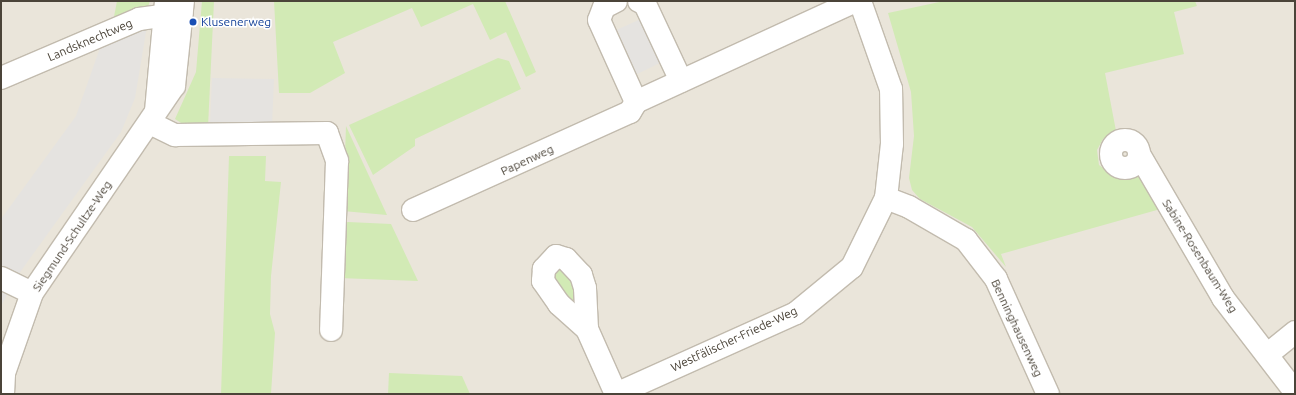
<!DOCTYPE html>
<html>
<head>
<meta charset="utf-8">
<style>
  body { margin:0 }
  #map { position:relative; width:1296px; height:395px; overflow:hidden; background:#f6f3ec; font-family:Ubuntu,sans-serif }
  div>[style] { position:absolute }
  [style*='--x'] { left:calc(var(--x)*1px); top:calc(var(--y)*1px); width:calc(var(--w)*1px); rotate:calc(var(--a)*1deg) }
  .residential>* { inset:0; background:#eae5da }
  .green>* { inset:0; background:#d2eab5 }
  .parking>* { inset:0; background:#e5e3e0 }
  .roads { filter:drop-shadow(1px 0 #c2bbae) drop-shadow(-1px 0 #c2bbae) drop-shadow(0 1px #c2bbae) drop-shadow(0 -1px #c2bbae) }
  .minor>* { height:22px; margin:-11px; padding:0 11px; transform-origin:11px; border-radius:11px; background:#fff }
  .minor>.ring { margin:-11px; padding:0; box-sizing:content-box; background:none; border:22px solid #fff; border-radius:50% }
  .dots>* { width:11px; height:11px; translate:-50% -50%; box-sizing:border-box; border:2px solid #fff; border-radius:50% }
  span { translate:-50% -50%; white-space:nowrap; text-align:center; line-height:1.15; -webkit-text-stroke:3px #fff; paint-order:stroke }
  .transit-label { font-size:12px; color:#164399 }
  .left { translate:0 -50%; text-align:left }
  .street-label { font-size:12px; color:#4b4439 }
  .frame { position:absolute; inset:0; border:2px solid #4b4439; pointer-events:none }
</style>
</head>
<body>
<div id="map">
  <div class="residential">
    <i style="clip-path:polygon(1px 1px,1295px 1px,1295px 394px,1px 394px)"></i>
  </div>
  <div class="green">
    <i style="clip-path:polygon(117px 1px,150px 1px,148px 7px,113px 22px)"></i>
    <i style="clip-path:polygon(202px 1px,214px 1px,208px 127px,186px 126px,175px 119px,196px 72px)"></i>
    <i style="clip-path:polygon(274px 1px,505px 1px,536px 72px,526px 77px,506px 32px,490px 40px,473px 4px,421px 27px,412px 8px,333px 42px,345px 73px,310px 93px,279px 93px)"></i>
    <i style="clip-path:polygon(944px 1px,1195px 1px,1197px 6px,1174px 12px,1184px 54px,1105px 73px,1116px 131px,1103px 139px,1097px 150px,1099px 165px,1114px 176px,1137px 175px,1150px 183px,1164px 208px,1001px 254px,1006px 267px,972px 227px,920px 199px,912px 190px,909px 178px,914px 136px,911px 92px,888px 13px)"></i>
    <i style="clip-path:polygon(498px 58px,509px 61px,521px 89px,415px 139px,415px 146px,373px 175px,349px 125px)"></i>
    <i style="clip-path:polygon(346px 126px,387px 215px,343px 211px)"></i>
    <i style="clip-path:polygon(229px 156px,266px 156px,265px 181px,281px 182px,271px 276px,270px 314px,275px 333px,271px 394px,221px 394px)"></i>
    <i style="clip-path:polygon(348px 222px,391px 224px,418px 281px,339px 278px,342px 224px)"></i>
    <i style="clip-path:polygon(560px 269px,574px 279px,577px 309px,556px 289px,554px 276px)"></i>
    <i style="clip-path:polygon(389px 373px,462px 376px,470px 394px,388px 394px)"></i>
  </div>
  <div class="parking">
    <i style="clip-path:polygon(643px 18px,664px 61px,633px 76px,612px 32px)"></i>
    <i style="clip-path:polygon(147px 26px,135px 98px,121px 132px,18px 275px,1px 306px,1px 219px,76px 116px,101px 45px)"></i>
    <i style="clip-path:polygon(212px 78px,274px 79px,272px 126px,210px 123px)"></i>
  </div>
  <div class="roads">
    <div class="minor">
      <i style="--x:616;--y:1;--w:13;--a:153"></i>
      <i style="--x:604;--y:7;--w:14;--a:111"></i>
      <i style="--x:599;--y:20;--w:90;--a:65.7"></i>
      <i style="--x:639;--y:1;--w:7;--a:27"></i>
      <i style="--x:645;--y:4;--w:85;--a:64.9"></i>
      <i style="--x:1;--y:78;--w:150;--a:-23.1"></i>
      <i style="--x:139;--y:19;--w:43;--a:-7.9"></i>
      <i style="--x:156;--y:111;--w:110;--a:-84.8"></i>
      <i style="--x:150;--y:123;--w:28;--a:26"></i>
      <i style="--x:175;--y:135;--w:152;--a:-0.8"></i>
      <i style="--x:327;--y:133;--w:30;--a:70"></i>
      <i style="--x:337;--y:161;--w:169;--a:92"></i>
      <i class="ring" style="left:1111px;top:140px;width:6px;height:6px"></i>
      <i style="--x:1139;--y:154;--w:167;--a:59.7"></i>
      <i style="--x:1223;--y:298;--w:118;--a:52.5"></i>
      <i style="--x:886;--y:198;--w:25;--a:21"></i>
      <i style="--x:909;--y:207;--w:66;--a:30.1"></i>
      <i style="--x:966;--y:240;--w:49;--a:52.4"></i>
      <i style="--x:996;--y:279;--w:126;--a:65.7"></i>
      <i style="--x:413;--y:210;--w:238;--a:-24.3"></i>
      <i style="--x:630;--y:112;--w:12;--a:-59"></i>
      <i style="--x:636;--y:102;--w:242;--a:-24.7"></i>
      <i style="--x:1;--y:278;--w:34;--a:26"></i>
      <i style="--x:587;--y:329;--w:41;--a:-92.8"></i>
      <i style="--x:585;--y:288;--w:14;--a:-107"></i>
      <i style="--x:581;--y:275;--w:22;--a:-133"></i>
      <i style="--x:566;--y:259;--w:10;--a:-163"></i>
      <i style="--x:556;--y:256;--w:18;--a:133"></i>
      <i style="--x:544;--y:269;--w:12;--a:95"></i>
      <i style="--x:543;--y:281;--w:28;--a:55"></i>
      <i style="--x:559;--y:304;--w:38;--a:42"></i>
      <i style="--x:587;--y:329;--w:71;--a:66"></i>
      <i style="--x:1268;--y:354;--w:35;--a:-39"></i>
      <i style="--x:3;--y:394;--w:21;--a:-87"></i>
      <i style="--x:4;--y:373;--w:85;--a:-70.7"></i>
      <i style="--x:32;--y:293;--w:251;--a:-55.6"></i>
      <i style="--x:174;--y:86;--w:85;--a:-84"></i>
      <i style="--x:616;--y:394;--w:197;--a:-24.2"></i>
      <i style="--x:796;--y:313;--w:72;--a:-39.4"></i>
      <i style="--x:852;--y:267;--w:77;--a:-63.8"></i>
      <i style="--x:886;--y:198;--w:54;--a:-83.7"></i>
      <i style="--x:892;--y:144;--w:55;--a:-91"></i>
      <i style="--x:891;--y:89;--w:93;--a:-109.4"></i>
    </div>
  </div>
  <div class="dots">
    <i style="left:193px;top:22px;background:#1a4fb4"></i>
  </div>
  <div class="transit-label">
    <span class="left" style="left:201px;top:22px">Klusenerweg</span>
  </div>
  <div class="street-label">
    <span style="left:90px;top:40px;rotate:-23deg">Landsknechtweg</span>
    <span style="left:527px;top:160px;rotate:-25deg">Papenweg</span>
    <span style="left:72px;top:236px;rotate:-56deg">Siegmund-Schultze-Weg</span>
    <span style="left:1200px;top:256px;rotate:58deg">Sabine-Rosenbaum-Weg</span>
    <span style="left:1017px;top:328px;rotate:65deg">Benninghausenweg</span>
    <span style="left:734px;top:339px;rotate:-25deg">Westfälischer-Friede-Weg</span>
  </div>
  <div class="frame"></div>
</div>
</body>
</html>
